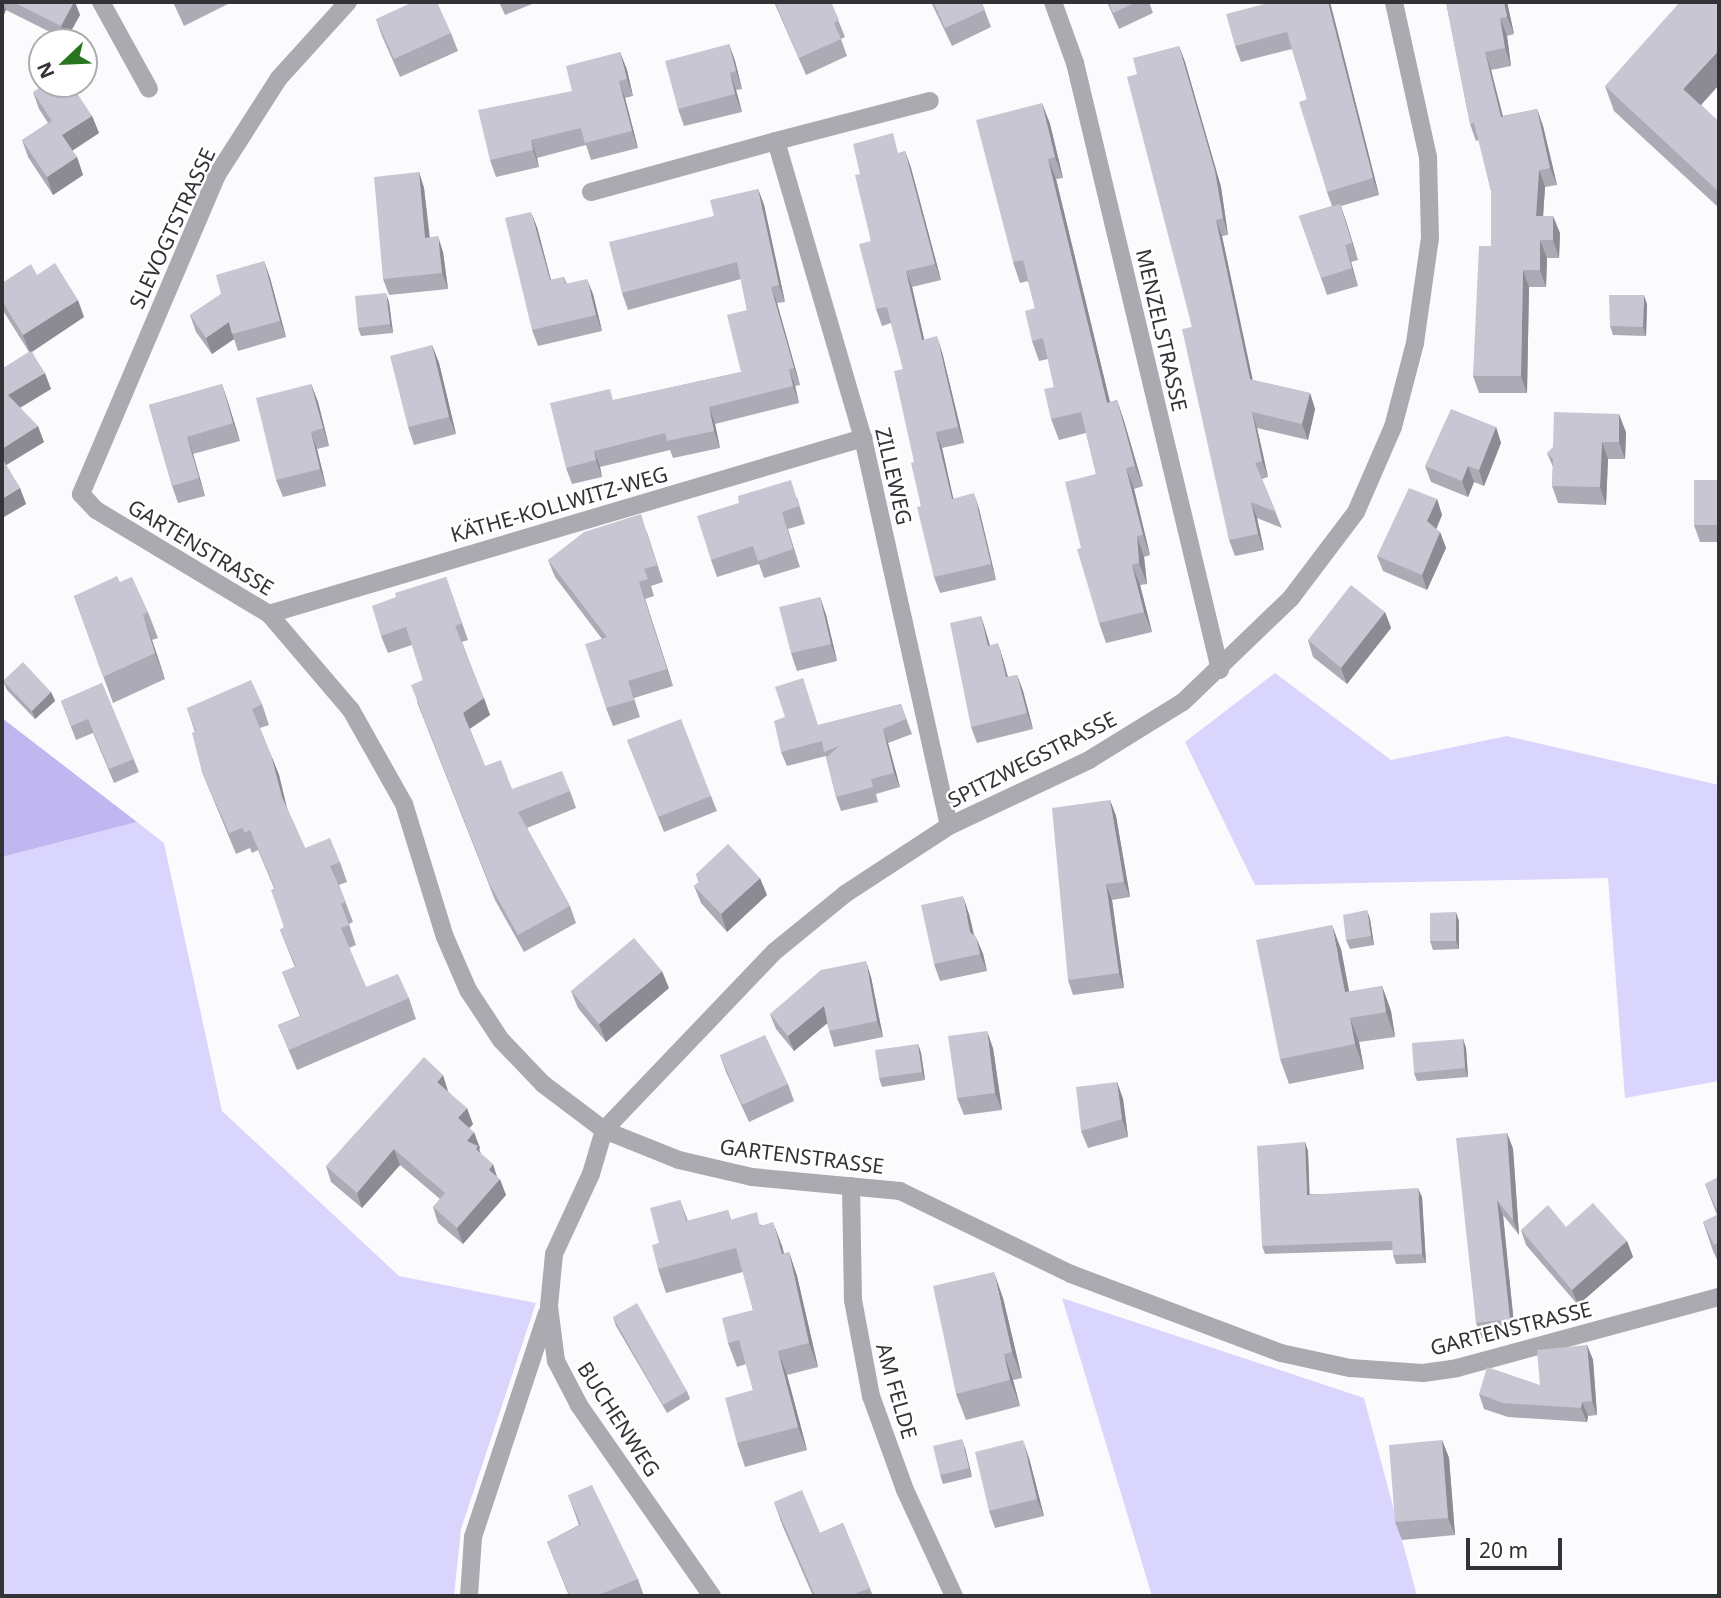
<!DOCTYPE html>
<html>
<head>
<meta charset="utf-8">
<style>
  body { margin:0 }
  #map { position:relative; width:1721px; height:1598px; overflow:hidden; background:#fbfbfe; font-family:"Noto Sans",sans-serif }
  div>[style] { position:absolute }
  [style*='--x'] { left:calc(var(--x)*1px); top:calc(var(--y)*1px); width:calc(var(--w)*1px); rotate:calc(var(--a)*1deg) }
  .green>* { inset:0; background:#dad5fc }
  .forest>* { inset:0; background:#c0b7f1 }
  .minor>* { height:18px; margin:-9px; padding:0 9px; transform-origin:9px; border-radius:9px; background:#abaab0 }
  .wall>* { inset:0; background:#acaab5 }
  .shaded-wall>* { inset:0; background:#8c8b94 }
  .building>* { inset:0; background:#c8c6d3 }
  span { translate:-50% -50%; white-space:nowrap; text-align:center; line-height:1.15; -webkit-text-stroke:5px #fff; paint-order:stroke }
  .street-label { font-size:21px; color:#323237 }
  .frame { position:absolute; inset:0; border:4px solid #323237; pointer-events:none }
  .north { position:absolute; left:28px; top:28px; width:70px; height:70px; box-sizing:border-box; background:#fff; border:2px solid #adadaf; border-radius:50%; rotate:247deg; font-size:19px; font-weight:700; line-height:28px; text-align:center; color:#323237 }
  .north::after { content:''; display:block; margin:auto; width:24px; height:32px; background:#27751c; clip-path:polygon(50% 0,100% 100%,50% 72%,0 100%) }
  .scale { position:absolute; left:1466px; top:1538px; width:96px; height:32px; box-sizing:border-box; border:4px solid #323237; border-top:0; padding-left:9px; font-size:21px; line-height:24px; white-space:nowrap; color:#323237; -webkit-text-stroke:5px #fff; paint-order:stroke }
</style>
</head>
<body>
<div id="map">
  <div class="green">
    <i style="clip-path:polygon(1275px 673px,1391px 760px,1507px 736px,1719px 785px,1719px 1081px,1625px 1098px,1608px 878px,1255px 885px,1185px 742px)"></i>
    <i style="clip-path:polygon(137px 822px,164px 843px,222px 1111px,399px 1276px,536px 1303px,461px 1529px,454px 1596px,2px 1596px,2px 857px)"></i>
    <i style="clip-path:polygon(1062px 1298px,1364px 1398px,1417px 1596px,1152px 1596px)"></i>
  </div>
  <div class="forest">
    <i style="clip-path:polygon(2px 718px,137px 822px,2px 857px)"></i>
  </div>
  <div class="minor">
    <i style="--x:101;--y:2;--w:99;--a:61.1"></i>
    <i style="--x:348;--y:2;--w:103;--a:132.2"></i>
    <i style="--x:279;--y:78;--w:115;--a:122.6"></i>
    <i style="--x:217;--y:175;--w:347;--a:113.1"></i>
    <i style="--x:81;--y:494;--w:22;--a:47"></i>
    <i style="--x:96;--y:510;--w:202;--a:31"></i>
    <i style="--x:269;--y:614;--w:126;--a:49.5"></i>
    <i style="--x:351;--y:710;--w:108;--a:60.6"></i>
    <i style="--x:404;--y:804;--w:139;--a:72.9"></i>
    <i style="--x:445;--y:937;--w:58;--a:66.5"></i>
    <i style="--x:468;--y:990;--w:60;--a:56.6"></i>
    <i style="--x:501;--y:1040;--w:61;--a:46.3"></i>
    <i style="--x:543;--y:1084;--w:76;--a:37"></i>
    <i style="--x:604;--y:1130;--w:81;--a:21.8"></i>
    <i style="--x:679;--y:1160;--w:75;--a:13.1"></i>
    <i style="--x:752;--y:1177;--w:149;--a:5.4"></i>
    <i style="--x:900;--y:1191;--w:190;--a:25.9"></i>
    <i style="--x:1071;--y:1274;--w:224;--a:20.6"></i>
    <i style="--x:1281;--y:1353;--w:71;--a:12.3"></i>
    <i style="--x:1350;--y:1368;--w:73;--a:3.9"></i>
    <i style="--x:1423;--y:1373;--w:34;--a:-8"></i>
    <i style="--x:1457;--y:1368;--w:271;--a:-15.2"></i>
    <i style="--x:1053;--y:2;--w:65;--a:70.2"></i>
    <i style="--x:1075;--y:63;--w:624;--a:76.56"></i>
    <i style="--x:776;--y:141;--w:159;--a:-14.6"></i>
    <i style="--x:591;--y:192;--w:192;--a:-15.4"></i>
    <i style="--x:776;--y:141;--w:309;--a:73.7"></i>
    <i style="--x:863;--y:438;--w:397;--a:77.5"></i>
    <i style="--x:269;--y:614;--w:620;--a:-16.5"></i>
    <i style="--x:851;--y:1186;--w:114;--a:89"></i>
    <i style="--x:853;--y:1300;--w:98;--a:79.4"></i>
    <i style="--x:871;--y:1396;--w:100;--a:70.1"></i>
    <i style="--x:905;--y:1490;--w:117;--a:65.2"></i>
    <i style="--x:469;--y:1596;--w:59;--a:-86.1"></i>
    <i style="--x:473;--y:1537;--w:236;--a:-71.7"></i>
    <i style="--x:712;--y:1596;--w:233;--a:-124.9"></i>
    <i style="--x:579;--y:1405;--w:50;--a:-117.6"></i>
    <i style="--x:556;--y:1361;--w:55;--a:-97.3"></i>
    <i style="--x:549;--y:1306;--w:52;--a:-84.5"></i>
    <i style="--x:554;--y:1254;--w:88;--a:-65.2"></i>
    <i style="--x:591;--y:1174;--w:46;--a:-73.5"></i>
    <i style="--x:604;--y:1130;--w:246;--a:-46.3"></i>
    <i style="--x:774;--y:952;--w:92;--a:-39.2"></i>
    <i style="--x:845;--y:894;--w:124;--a:-33.2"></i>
    <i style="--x:949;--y:826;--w:155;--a:-25.2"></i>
    <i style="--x:1089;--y:760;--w:110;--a:-31.7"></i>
    <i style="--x:1183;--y:702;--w:150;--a:-43.9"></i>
    <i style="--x:1291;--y:598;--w:108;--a:-52.9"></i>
    <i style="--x:1356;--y:512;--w:93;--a:-66.5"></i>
    <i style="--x:1393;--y:427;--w:87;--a:-75.3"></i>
    <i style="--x:1415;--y:343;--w:106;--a:-81.9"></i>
    <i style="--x:1430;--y:238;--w:81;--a:-91.4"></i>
    <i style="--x:1428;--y:157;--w:159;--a:-102.4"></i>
  </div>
  <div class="wall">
    <i style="clip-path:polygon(2px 2px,75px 2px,80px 15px,66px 40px,6px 10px,2px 19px)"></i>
    <i style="clip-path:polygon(173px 2px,232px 2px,184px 26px)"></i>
    <i style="clip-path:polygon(499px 2px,537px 2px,505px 15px)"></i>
    <i style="clip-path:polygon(774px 2px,831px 2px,845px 37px,841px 39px,847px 56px,806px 75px)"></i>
    <i style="clip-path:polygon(931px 2px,985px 2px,982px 3px,991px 27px,952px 46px)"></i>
    <i style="clip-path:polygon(1107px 2px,1149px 2px,1153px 13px,1119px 29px)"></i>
    <i style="clip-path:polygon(1272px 2px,1330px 2px,1379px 195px,1341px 206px,1358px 260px,1351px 262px,1358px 286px,1327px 295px,1299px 216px,1332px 206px,1327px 192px,1307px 99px,1292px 49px,1241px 62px,1235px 46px)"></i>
    <i style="clip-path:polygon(1446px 2px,1507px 2px,1514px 34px,1507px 36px,1511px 66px,1491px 70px,1503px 116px,1537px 109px,1543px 126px,1557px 185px,1545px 187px,1543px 216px,1560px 233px,1559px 258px,1547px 258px,1546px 287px,1529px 287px,1527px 393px,1479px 393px,1473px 376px,1491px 246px,1491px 191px,1479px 140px,1476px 141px,1470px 124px)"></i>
    <i style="clip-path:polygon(376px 19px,451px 33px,458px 51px,400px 77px,382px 36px)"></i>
    <i style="clip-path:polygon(729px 44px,735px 61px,742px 89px,736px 90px,742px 112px,684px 126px,678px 109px)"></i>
    <i style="clip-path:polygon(1179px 46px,1185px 62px,1221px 187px,1228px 235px,1222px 236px,1252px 380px,1310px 393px,1315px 409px,1308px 440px,1257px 428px,1268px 477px,1262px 479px,1282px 528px,1257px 518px,1264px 550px,1235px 556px,1229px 540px,1192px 327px,1137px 74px)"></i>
    <i style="clip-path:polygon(620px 52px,627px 70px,633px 96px,625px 98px,638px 148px,591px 160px,586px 145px,537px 158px,539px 167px,496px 177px,490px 160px)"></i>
    <i style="clip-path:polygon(1605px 86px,1701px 105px,1719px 122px,1719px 208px,1614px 111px)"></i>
    <i style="clip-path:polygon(33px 92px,92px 116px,99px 133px,72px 150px,77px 157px,83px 175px,53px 195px,28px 157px,22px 140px,48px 123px,39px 109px)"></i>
    <i style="clip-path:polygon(1042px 103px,1050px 124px,1063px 178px,1056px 179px,1110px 402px,1117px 400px,1124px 421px,1143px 486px,1134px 489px,1150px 555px,1144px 557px,1147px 584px,1140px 585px,1152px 632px,1106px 643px,1099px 623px,1081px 548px,1096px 474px,1086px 433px,1059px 440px,1051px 419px,1054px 387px,1048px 359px,1039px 361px,1032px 341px,1035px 308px,1028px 281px,1020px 283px,1013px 262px)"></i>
    <i style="clip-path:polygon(905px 151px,911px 168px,941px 280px,912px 287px,924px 339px,942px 352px,964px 443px,942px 448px,953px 498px,979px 509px,996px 580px,940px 593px,934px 577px,921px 506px,914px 462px,903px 369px,891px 323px,882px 326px,876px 309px,871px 241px,860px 174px,900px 153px)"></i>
    <i style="clip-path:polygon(419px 172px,424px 188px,430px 237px,443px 252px,448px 289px,389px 295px,383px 279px)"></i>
    <i style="clip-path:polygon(758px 189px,764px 205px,785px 302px,777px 303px,800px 385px,795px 386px,799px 403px,715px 424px,720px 448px,673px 458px,670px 450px,600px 467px,602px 477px,572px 484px,566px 468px,614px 400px,741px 372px,747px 310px,741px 279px,628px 310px,622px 293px,714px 216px)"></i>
    <i style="clip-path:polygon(537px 227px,551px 280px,564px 277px,567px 284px,593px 294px,602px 331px,538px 346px,532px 330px)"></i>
    <i style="clip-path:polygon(264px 261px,270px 278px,286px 337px,238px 351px,234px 339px,212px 354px,196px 332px,190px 315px,221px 294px)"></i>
    <i style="clip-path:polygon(37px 275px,84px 317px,32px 352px,51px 389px,20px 408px,44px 442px,6px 465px,20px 488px,26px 504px,2px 518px,2px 369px,29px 352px,2px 309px,2px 283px)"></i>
    <i style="clip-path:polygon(389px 302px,393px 333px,361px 336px,358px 328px)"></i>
    <i style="clip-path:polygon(1647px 304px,1646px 336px,1613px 335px,1610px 326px)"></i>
    <i style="clip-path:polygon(432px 345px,439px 363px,456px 434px,414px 445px,408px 427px)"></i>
    <i style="clip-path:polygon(222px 384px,240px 441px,193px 454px,205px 496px,178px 503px,172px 486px,149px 405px)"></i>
    <i style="clip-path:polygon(311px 384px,318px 402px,329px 446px,317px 449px,326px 486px,283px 497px,276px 480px)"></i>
    <i style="clip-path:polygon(1496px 427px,1501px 443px,1484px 486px,1474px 482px,1468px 497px,1431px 482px,1425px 466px)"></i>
    <i style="clip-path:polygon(1626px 432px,1625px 459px,1608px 459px,1606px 505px,1558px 503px,1552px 486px,1553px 467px,1547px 453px)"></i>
    <i style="clip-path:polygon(1719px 480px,1719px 542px,1700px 542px,1694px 525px)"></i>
    <i style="clip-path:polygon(797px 497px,805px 524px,788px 529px,800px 567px,764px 578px,759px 564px,717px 577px,711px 560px)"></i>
    <i style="clip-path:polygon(1437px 499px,1442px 515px,1436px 529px,1440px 532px,1446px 548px,1427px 590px,1383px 571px,1377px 556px)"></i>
    <i style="clip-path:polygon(647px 532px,663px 582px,651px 586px,654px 596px,645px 599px,673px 686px,634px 698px,640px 717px,613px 726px,606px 708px,602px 639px,555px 577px,548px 560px)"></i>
    <i style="clip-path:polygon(446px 577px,468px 640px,462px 642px,490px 715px,470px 729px,485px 766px,512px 789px,570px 791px,576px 808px,527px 828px,570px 906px,576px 923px,524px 952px,495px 900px,417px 702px,423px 680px,412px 645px,388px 653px,381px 636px,396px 597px)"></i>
    <i style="clip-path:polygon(120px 582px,148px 612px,158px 638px,152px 640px,165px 679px,113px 703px,74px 596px)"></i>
    <i style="clip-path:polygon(820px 597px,826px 615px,837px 661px,797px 671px,791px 653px)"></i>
    <i style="clip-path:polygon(1385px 612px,1391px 628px,1347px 684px,1313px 657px,1308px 640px)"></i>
    <i style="clip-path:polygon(981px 616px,990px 645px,1003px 659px,1008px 677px,1017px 675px,1023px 691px,1033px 729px,977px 743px,971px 727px)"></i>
    <i style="clip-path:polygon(3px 681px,51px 692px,55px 701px,35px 719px,7px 690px)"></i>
    <i style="clip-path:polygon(102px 683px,139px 772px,114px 783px,93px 733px,76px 740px,61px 701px)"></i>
    <i style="clip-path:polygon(262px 704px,269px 725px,260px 728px,279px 775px,287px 808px,305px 848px,340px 862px,347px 882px,339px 885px,353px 922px,349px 924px,356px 945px,349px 948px,366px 987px,409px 998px,416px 1019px,297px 1070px,278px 1025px,300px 1016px,282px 972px,295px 967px,280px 930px,284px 927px,274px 888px,258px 850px,252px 853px,250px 848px,236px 854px,202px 772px,195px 732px,187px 708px)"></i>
    <i style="clip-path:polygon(901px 704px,912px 734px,888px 743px,900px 787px,876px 794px,878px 802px,841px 811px,836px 797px,826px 756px,787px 766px,781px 752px,819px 725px)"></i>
    <i style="clip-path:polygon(627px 740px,711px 796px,717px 811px,664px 832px)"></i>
    <i style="clip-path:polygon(1110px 800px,1116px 816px,1130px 897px,1112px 900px,1124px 988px,1073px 995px,1068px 980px)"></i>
    <i style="clip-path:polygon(696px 874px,767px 895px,727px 932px,701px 903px,694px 886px,699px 882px)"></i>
    <i style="clip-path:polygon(969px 914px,974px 934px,983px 954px,987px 971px,940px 981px,934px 964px)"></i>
    <i style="clip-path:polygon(1370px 919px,1374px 945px,1350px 949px,1346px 940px)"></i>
    <i style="clip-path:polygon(1459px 921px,1459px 949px,1433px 950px,1430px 941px)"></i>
    <i style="clip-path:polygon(1341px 949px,1349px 992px,1382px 986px,1391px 1011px,1395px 1037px,1359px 1042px,1364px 1069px,1289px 1084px,1280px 1059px)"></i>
    <i style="clip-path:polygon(871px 977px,883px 1037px,834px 1047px,827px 1023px,794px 1051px,776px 1029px,770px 1014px)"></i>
    <i style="clip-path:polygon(669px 988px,606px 1042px,578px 1008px,571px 991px)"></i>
    <i style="clip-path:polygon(1463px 1039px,1466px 1048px,1468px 1077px,1417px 1081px,1414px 1073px)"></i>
    <i style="clip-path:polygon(918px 1044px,921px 1053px,925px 1080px,882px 1087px,879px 1078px)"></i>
    <i style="clip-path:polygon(993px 1048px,1002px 1110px,964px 1115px,957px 1098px)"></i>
    <i style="clip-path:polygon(720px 1055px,788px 1084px,794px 1101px,749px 1122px,726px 1072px)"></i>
    <i style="clip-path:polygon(1117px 1082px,1123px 1099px,1128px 1137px,1088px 1148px,1081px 1131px)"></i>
    <i style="clip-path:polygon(448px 1091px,473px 1124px,469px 1128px,480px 1148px,479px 1149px,481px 1154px,497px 1177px,506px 1195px,463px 1244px,438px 1223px,433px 1207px,440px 1199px,400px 1165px,362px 1208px,331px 1182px,326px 1166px)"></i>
    <i style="clip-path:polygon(1507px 1133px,1513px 1149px,1519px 1235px,1503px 1215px,1515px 1335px,1482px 1338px,1476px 1323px)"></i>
    <i style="clip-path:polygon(1305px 1142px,1308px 1151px,1309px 1194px,1422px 1197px,1426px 1263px,1396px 1264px,1393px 1255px,1393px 1250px,1265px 1254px,1262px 1246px)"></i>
    <i style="clip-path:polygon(1719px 1177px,1719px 1264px,1713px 1251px,1703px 1222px,1717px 1215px,1705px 1184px)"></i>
    <i style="clip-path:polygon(680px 1200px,688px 1221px,728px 1210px,731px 1220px,762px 1225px,782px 1246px,784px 1254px,789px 1252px,797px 1276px,818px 1367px,787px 1375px,807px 1450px,745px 1467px,737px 1443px,753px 1390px,746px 1364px,737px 1367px,728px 1343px,753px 1310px,743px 1272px,666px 1293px,658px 1269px)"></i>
    <i style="clip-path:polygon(1566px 1227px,1627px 1241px,1633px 1257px,1578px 1305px,1526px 1245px,1521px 1230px)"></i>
    <i style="clip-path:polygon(1003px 1298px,1022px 1378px,1013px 1380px,1020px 1406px,966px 1420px,956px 1394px)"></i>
    <i style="clip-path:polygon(613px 1317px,687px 1391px,690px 1399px,667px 1413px,616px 1326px)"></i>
    <i style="clip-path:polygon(1587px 1345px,1593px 1360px,1597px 1415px,1588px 1416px,1587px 1422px,1508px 1417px,1484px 1409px,1479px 1394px,1540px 1385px)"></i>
    <i style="clip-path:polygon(1442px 1440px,1449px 1458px,1455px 1535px,1402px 1540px,1395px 1522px)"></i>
    <i style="clip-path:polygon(965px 1448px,972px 1477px,943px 1484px,940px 1475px)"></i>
    <i style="clip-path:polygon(1029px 1458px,1044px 1516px,995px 1528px,989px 1511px)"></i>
    <i style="clip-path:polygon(568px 1495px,638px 1579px,644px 1596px,569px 1596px,547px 1542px,579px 1525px)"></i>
    <i style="clip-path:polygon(774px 1502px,820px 1533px,843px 1523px,873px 1596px,813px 1596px,783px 1527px)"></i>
  </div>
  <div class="shaded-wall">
    <i style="clip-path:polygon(2px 2px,3px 2px,6px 10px,2px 19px)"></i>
    <i style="clip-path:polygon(74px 2px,75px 2px,80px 15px,66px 40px,61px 26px)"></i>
    <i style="clip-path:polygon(1328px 2px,1330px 2px,1379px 195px,1373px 178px)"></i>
    <i style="clip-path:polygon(1504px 2px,1507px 2px,1514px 34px,1507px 17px)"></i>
    <i style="clip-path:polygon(1500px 18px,1507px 36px,1511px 66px,1505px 48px)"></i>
    <i style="clip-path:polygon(729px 44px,735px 61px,742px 89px,736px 71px)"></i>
    <i style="clip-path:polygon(1179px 46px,1185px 62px,1221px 187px,1228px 235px,1223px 218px)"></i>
    <i style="clip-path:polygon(1719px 50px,1719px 85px,1693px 114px,1683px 89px)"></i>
    <i style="clip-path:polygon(620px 52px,627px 70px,633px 96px,627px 79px)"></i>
    <i style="clip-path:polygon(1485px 52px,1491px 70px,1507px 134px,1501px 117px)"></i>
    <i style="clip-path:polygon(730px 73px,736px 90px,742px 112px,735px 94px)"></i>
    <i style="clip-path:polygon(619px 81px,625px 98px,638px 148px,632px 131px)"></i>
    <i style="clip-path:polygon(1042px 103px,1050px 124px,1063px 178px,1055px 157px)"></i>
    <i style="clip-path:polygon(1537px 109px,1543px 126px,1557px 185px,1550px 168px)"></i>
    <i style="clip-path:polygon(92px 116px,99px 133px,69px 153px,62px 135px)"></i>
    <i style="clip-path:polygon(531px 140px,537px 158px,539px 167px,533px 150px)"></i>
    <i style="clip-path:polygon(905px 151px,911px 168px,941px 280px,935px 264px)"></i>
    <i style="clip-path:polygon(77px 157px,83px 175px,53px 195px,47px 177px)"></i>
    <i style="clip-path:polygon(1048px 159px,1056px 179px,1115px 423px,1107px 403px)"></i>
    <i style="clip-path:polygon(1539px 170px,1545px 187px,1542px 233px,1536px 216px)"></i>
    <i style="clip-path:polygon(419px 172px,424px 188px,431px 254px,425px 238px)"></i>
    <i style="clip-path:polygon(758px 189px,764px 205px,785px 302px,779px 285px)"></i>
    <i style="clip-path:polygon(1340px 204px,1346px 221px,1358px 260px,1352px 243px)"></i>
    <i style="clip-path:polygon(531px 212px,537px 227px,555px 296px,550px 280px)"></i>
    <i style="clip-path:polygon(1553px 216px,1560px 233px,1559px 258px,1553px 240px)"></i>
    <i style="clip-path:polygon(1216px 220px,1222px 236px,1256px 395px,1250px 379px)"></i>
    <i style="clip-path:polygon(438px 236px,443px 252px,448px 289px,442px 273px)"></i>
    <i style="clip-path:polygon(1540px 240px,1547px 258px,1546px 287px,1540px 270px)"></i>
    <i style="clip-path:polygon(1345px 245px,1351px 262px,1358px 286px,1352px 268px)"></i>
    <i style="clip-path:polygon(264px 261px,270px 278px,286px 337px,280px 321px)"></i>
    <i style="clip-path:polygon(1523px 270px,1529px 287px,1527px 393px,1521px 376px)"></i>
    <i style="clip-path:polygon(906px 271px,912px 287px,928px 356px,922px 340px)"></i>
    <i style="clip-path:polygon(587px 279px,593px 294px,602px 331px,596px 315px)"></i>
    <i style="clip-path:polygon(771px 287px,777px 303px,800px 385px,794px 368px)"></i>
    <i style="clip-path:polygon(386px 293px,389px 302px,393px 333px,390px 324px)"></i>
    <i style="clip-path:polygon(1644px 295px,1647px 304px,1646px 336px,1643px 327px)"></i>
    <i style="clip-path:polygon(78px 300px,84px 317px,30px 353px,23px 335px)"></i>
    <i style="clip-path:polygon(229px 322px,234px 339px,212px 354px,206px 338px)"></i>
    <i style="clip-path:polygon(937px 336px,942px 352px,964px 443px,958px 427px)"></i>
    <i style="clip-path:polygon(432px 345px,439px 363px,456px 434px,449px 417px)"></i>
    <i style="clip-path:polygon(789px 369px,795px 386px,799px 403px,793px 386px)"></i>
    <i style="clip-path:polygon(45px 373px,51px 389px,14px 411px,8px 395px)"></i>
    <i style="clip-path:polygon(222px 384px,228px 402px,240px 441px,233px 423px)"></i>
    <i style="clip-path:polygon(311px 384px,318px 402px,329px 446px,323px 428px)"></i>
    <i style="clip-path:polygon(1310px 393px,1315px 409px,1308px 440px,1302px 424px)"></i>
    <i style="clip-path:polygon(1117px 400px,1124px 421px,1143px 486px,1135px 466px)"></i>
    <i style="clip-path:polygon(709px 407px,715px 424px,720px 448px,714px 431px)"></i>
    <i style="clip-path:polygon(1252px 412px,1257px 428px,1268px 477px,1262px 461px)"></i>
    <i style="clip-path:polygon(1619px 414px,1626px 432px,1625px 459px,1619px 442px)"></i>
    <i style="clip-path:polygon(38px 426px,44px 442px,3px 467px,2px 463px,2px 449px)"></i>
    <i style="clip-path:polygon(1496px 427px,1501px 443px,1484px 486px,1479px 470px)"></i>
    <i style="clip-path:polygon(311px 432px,317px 449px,326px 486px,320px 469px)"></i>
    <i style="clip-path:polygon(936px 432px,942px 448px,957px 515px,952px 499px)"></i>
    <i style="clip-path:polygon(187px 437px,193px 454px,205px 496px,199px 478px)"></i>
    <i style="clip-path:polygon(1602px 442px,1608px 459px,1606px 505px,1600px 487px)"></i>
    <i style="clip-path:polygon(594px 451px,600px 467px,602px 477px,596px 460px)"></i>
    <i style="clip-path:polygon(1468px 466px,1474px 482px,1468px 497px,1462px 481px)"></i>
    <i style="clip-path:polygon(1126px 468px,1134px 489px,1150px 555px,1143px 535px)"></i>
    <i style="clip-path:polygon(20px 488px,26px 504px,2px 518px,2px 499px)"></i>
    <i style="clip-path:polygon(974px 493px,979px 509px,996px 580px,991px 564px)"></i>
    <i style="clip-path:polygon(1437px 499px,1442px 515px,1433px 537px,1427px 521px)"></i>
    <i style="clip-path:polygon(1251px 502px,1257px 518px,1264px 550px,1258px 534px)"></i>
    <i style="clip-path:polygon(1440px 532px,1446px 548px,1427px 590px,1422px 575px)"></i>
    <i style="clip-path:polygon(1137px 536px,1144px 557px,1147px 584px,1139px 563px)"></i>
    <i style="clip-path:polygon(1132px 565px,1140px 585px,1152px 632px,1144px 612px)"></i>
    <i style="clip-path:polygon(639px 582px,645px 599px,673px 686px,667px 669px)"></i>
    <i style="clip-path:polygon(820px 597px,826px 615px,837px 661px,831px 644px)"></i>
    <i style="clip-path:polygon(1385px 612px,1391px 628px,1347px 684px,1341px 668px)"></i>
    <i style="clip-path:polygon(143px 615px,152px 640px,165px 679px,155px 653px)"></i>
    <i style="clip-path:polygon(981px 616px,986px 632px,994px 661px,988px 646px)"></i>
    <i style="clip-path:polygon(998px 643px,1003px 659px,1012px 693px,1006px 677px)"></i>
    <i style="clip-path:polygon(1017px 675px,1023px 691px,1033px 729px,1027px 713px)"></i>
    <i style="clip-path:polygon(51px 692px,55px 701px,35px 719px,32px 711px)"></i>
    <i style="clip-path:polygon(484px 698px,490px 715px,469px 729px,463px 713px)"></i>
    <i style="clip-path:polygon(883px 729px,888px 743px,900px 787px,894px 773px)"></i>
    <i style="clip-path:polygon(271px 755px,279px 775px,289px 817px,282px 797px)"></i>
    <i style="clip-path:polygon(1110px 800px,1116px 816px,1130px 897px,1124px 882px)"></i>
    <i style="clip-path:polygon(760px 878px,767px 895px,727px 932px,721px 914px)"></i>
    <i style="clip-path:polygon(1106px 884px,1112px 900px,1124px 988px,1119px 973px)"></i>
    <i style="clip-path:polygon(963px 896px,969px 914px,977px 950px,970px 932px)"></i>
    <i style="clip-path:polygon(1367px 910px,1370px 919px,1374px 945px,1371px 936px)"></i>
    <i style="clip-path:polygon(1456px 912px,1459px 921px,1459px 949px,1456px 941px)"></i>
    <i style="clip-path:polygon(1332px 925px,1341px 949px,1354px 1017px,1345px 992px)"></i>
    <i style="clip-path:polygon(976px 937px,983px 954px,987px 971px,980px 954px)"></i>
    <i style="clip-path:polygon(866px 961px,871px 977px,883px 1037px,877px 1021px)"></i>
    <i style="clip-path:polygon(662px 971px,669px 988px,606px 1042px,599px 1024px)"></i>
    <i style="clip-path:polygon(1382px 986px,1391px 1011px,1395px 1037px,1386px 1012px)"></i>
    <i style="clip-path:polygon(824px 1006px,830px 1021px,794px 1051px,788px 1036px)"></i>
    <i style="clip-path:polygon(1350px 1018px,1359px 1042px,1364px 1069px,1355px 1044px)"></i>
    <i style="clip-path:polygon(987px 1031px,993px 1048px,1002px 1110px,995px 1093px)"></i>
    <i style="clip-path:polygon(1463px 1039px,1466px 1048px,1468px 1077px,1465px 1068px)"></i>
    <i style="clip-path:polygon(918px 1044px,921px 1053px,925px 1080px,922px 1072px)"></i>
    <i style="clip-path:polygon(443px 1075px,448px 1091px,442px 1098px,437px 1082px)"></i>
    <i style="clip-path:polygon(1117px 1082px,1123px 1099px,1128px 1137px,1122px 1119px)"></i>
    <i style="clip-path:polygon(467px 1108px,473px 1124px,464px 1134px,458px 1118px)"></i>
    <i style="clip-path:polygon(474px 1132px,480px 1148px,479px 1149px,484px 1162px,467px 1141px)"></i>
    <i style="clip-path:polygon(1507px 1133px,1513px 1149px,1519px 1235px,1513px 1220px)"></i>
    <i style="clip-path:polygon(1305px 1142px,1308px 1151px,1310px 1203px,1307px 1195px)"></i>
    <i style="clip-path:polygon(394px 1149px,400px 1165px,362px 1208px,357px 1193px)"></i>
    <i style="clip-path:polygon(493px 1164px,498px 1180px,489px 1170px)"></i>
    <i style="clip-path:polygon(500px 1179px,506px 1195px,463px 1244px,457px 1228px)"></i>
    <i style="clip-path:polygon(1418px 1188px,1422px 1197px,1426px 1263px,1422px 1254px)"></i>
    <i style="clip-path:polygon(1497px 1200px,1503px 1215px,1515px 1335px,1510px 1319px)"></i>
    <i style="clip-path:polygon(773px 1222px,782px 1246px,790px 1278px,782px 1254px)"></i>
    <i style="clip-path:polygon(1627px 1241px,1633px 1257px,1578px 1305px,1572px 1290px)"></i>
    <i style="clip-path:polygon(789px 1252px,797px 1276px,818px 1367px,809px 1343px)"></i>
    <i style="clip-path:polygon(994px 1272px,1003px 1298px,1022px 1378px,1012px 1352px)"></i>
    <i style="clip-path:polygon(1587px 1345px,1593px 1360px,1597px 1415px,1592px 1401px)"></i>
    <i style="clip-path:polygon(778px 1351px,787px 1375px,807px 1450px,798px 1427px)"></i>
    <i style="clip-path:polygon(1004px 1354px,1013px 1380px,1020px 1406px,1010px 1380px)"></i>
    <i style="clip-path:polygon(1582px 1402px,1588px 1416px,1587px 1422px,1581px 1408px)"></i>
    <i style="clip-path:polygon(962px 1439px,965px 1448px,972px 1477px,969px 1468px)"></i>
    <i style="clip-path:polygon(1023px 1440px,1029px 1458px,1044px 1516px,1037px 1499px)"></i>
    <i style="clip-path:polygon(1442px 1440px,1449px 1458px,1455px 1535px,1448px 1518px)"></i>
  </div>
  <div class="building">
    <i style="clip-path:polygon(13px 2px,74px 2px,61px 26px)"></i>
    <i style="clip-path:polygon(413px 2px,437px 2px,451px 33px,394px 59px,376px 19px)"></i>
    <i style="clip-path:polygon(775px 2px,831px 2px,839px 20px,834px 23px,841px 39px,799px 58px)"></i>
    <i style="clip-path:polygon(933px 2px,981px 2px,985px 10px,945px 28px)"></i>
    <i style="clip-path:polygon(1108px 2px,1137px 2px,1113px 13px)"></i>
    <i style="clip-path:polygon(1272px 2px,1328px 2px,1373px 178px,1327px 192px,1299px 102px,1307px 99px,1287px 32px,1235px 46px,1226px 14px)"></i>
    <i style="clip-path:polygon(1446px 2px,1504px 2px,1507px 17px,1500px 18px,1505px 48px,1485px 52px,1501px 117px,1537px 109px,1550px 168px,1539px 170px,1536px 216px,1553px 216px,1553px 240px,1540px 240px,1540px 270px,1523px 270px,1521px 376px,1473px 376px,1479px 246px,1491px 246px,1491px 191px,1474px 123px,1470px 124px)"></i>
    <i style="clip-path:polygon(1680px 2px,1717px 2px,1719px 4px,1719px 50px,1683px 89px,1719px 122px,1719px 192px,1605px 86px)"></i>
    <i style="clip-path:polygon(729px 44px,736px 71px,730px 73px,735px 94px,678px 109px,665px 61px)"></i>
    <i style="clip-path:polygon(1179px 46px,1215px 171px,1223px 218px,1216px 220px,1250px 379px,1310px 393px,1302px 424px,1252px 412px,1262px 461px,1255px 463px,1276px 512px,1251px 502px,1258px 534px,1229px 540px,1182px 329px,1192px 327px,1127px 77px,1137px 74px,1133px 58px)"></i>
    <i style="clip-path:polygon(620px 52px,627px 79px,619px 81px,632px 131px,585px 143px,581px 128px,531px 140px,533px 150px,490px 160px,478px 110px,572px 91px,566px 66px)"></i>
    <i style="clip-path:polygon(45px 84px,71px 84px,92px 116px,62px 135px,77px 157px,47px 177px,22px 140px,52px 121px,33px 92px)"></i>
    <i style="clip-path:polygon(1042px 103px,1055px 157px,1048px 159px,1107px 403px,1117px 400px,1135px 466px,1126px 468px,1143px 535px,1137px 536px,1139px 563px,1132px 565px,1144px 612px,1099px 623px,1077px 549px,1081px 548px,1065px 482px,1096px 474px,1081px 412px,1051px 419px,1044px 389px,1054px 387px,1043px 338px,1032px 341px,1025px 311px,1035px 308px,1023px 260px,1013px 262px,976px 120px)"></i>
    <i style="clip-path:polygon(893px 133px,898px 153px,905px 151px,935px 264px,906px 271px,922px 340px,937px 336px,958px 427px,936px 432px,952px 499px,974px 493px,991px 564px,934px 577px,917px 507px,921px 506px,911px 463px,914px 462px,894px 371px,903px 369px,887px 307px,876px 309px,859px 244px,871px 241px,855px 175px,860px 174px,853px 144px)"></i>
    <i style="clip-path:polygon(419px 172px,425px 238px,438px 236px,442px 273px,383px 279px,374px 177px)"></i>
    <i style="clip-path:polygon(758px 189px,779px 285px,771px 287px,794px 368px,789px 369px,793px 386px,709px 407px,714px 431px,667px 441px,665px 433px,594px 451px,596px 460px,566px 468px,550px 403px,610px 389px,613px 400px,741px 372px,727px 315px,747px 310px,737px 262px,622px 293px,609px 242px,714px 216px,710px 200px)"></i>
    <i style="clip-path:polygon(1340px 204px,1352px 243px,1345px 245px,1352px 268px,1321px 278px,1299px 216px)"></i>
    <i style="clip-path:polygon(531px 212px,550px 280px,564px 277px,565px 284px,587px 279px,596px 315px,532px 330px,505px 218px)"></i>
    <i style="clip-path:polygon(264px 261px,280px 321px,232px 334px,229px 322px,206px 338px,190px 315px,221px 294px,216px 275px)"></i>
    <i style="clip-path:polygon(55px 263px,78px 300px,23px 335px,2px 301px,2px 283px,31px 264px,37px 275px)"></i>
    <i style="clip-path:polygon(386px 293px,390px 324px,358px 328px,355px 296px)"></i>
    <i style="clip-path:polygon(1609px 295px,1644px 295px,1643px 327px,1610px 326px)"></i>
    <i style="clip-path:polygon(432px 345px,449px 417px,408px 427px,390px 356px)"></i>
    <i style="clip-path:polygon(31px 351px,45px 373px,8px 395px,38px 426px,2px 449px,2px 369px)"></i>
    <i style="clip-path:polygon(222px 384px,233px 423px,187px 437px,199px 478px,172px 486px,149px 405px)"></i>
    <i style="clip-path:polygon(311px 384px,323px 428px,311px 432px,320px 469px,276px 480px,256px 398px)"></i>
    <i style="clip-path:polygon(1451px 409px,1496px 427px,1479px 470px,1468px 466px,1462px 481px,1425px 466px)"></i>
    <i style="clip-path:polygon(1554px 412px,1619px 414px,1619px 442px,1602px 442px,1600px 487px,1552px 486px,1553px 459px,1547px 453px,1553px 447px)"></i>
    <i style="clip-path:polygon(2px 458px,20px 488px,2px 499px)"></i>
    <i style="clip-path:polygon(791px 480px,799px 506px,782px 512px,793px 549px,758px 561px,753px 546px,711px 560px,697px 516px,739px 503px,738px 496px)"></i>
    <i style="clip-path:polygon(1694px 480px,1719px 480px,1719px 525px,1694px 525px)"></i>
    <i style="clip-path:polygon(1409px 488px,1437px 499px,1427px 521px,1440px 532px,1422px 575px,1377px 556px)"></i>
    <i style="clip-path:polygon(641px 514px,657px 565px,644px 569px,648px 579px,639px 582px,667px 669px,628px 681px,634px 700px,606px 708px,585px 644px,607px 637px,548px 560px,584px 532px)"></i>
    <i style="clip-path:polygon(117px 576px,120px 582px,132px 577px,148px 612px,143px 615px,155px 653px,103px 677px,74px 596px)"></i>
    <i style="clip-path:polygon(446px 577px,462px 623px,455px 626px,484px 698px,463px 713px,485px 766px,501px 760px,512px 789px,562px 771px,570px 791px,518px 812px,570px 906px,518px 935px,489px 883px,411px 685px,423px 680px,406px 627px,381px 636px,372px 606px,396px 597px,395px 593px)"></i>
    <i style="clip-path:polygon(1351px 585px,1385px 612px,1341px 668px,1308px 640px)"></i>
    <i style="clip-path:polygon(820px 597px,831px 644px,791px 653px,779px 607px)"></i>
    <i style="clip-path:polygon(981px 616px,988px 646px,998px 643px,1006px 677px,1017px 675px,1027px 713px,971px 727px,950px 623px)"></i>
    <i style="clip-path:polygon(23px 662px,51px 692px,32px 711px,3px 681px)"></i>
    <i style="clip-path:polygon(803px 678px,818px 725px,901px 704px,906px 719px,883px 729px,894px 773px,871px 779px,873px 787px,836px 797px,826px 758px,839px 746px,824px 752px,822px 741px,781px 752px,774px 721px,785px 717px,775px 687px)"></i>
    <i style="clip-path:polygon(251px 680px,262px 704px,252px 709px,271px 755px,282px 797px,305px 848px,330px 838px,340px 862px,330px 866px,346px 902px,341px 904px,349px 925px,341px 928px,366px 987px,398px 974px,409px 998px,289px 1050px,278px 1025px,301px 1016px,282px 972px,296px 966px,280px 930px,284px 927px,271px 890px,275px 888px,250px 830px,245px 833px,242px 828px,229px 833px,202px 772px,192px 733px,196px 731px,187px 708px)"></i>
    <i style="clip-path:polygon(102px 683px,134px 759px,109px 769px,88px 719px,71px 726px,61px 701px)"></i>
    <i style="clip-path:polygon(681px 719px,711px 796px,658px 817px,627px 740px)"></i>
    <i style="clip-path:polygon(1110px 800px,1124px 882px,1106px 884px,1119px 973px,1068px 980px,1052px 808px)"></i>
    <i style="clip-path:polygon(728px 844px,760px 878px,721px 914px,694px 886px,700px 881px,696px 874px)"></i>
    <i style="clip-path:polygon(963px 896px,970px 932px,976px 937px,980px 954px,934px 964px,921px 905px)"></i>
    <i style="clip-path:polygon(1367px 910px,1371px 936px,1346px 940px,1343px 915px)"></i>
    <i style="clip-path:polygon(1456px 912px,1456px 941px,1430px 941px,1430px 913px)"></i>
    <i style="clip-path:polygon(1332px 925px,1345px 992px,1382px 986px,1386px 1012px,1350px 1018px,1355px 1044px,1280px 1059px,1256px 940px)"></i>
    <i style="clip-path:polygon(634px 938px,662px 971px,599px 1024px,571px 991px)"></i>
    <i style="clip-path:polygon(866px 961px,877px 1021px,829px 1031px,824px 1006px,788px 1036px,770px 1014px,821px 970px)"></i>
    <i style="clip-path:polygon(987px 1031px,995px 1093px,957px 1098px,948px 1036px)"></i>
    <i style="clip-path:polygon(765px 1035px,788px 1084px,742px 1105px,720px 1055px)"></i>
    <i style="clip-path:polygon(1463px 1039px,1465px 1068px,1414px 1073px,1412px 1043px)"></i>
    <i style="clip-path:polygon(918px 1044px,922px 1072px,879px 1078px,875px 1050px)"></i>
    <i style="clip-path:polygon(424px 1057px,443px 1075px,437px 1082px,467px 1108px,458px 1118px,474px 1132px,467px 1141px,478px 1146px,476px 1149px,493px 1164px,489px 1170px,500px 1179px,457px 1228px,433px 1207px,445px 1193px,394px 1149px,357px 1193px,326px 1166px)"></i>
    <i style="clip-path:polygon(1117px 1082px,1122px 1119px,1081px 1131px,1076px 1087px)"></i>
    <i style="clip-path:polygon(1507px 1133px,1513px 1220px,1497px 1200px,1510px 1319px,1476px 1323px,1456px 1138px)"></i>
    <i style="clip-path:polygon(1305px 1142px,1307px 1195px,1418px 1188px,1422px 1254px,1393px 1255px,1392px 1241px,1262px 1246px,1257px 1146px)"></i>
    <i style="clip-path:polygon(1719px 1177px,1719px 1242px,1714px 1245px,1703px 1222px,1719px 1214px,1705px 1184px)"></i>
    <i style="clip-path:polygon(680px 1200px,686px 1221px,728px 1210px,730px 1220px,757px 1212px,760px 1226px,773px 1222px,782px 1254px,789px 1252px,809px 1343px,778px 1351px,798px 1427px,737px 1443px,725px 1398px,753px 1390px,739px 1340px,728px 1343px,722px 1318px,753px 1310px,736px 1248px,658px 1269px,652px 1245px,659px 1243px,650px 1208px)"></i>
    <i style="clip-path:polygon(1593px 1203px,1627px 1241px,1572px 1290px,1521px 1230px,1548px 1205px,1566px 1227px)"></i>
    <i style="clip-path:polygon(994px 1272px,1012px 1352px,1004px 1354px,1010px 1380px,956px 1394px,933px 1286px)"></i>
    <i style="clip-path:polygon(637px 1303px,687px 1391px,663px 1405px,613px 1317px)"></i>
    <i style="clip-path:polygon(1587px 1345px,1592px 1401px,1582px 1402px,1581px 1408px,1503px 1403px,1479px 1394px,1487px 1367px,1540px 1385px,1537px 1350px)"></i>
    <i style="clip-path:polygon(962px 1439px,969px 1468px,940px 1475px,933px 1446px)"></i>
    <i style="clip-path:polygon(1023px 1440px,1037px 1499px,989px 1511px,975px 1452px)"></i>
    <i style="clip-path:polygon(1442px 1440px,1448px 1518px,1395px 1522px,1389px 1445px)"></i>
    <i style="clip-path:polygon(592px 1485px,638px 1579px,596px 1596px,570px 1596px,547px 1542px,581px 1525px,568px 1495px)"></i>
    <i style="clip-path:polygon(802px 1490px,820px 1533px,843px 1523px,870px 1588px,849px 1596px,815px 1596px,774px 1502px)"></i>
  </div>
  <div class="street-label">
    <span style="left:172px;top:228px;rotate:-65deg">SLEVOGTSTRASSE</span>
    <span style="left:1162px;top:330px;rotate:77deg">MENZELSTRASSE</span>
    <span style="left:894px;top:476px;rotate:77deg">ZILLEWEG</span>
    <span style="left:559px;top:504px;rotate:-16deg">KÄTHE-KOLLWITZ-WEG</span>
    <span style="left:201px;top:547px;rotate:31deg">GARTENSTRASSE</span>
    <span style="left:1032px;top:759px;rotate:-27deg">SPITZWEGSTRASSE</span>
    <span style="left:802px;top:1156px;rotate:7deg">GARTENSTRASSE</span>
    <span style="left:1511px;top:1328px;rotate:-14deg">GARTENSTRASSE</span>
    <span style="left:897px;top:1391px;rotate:74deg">AM FELDE</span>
    <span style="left:619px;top:1419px;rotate:57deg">BUCHENWEG</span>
  </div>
  <div class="frame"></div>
  <div class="north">N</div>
  <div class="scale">20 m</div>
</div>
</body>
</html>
